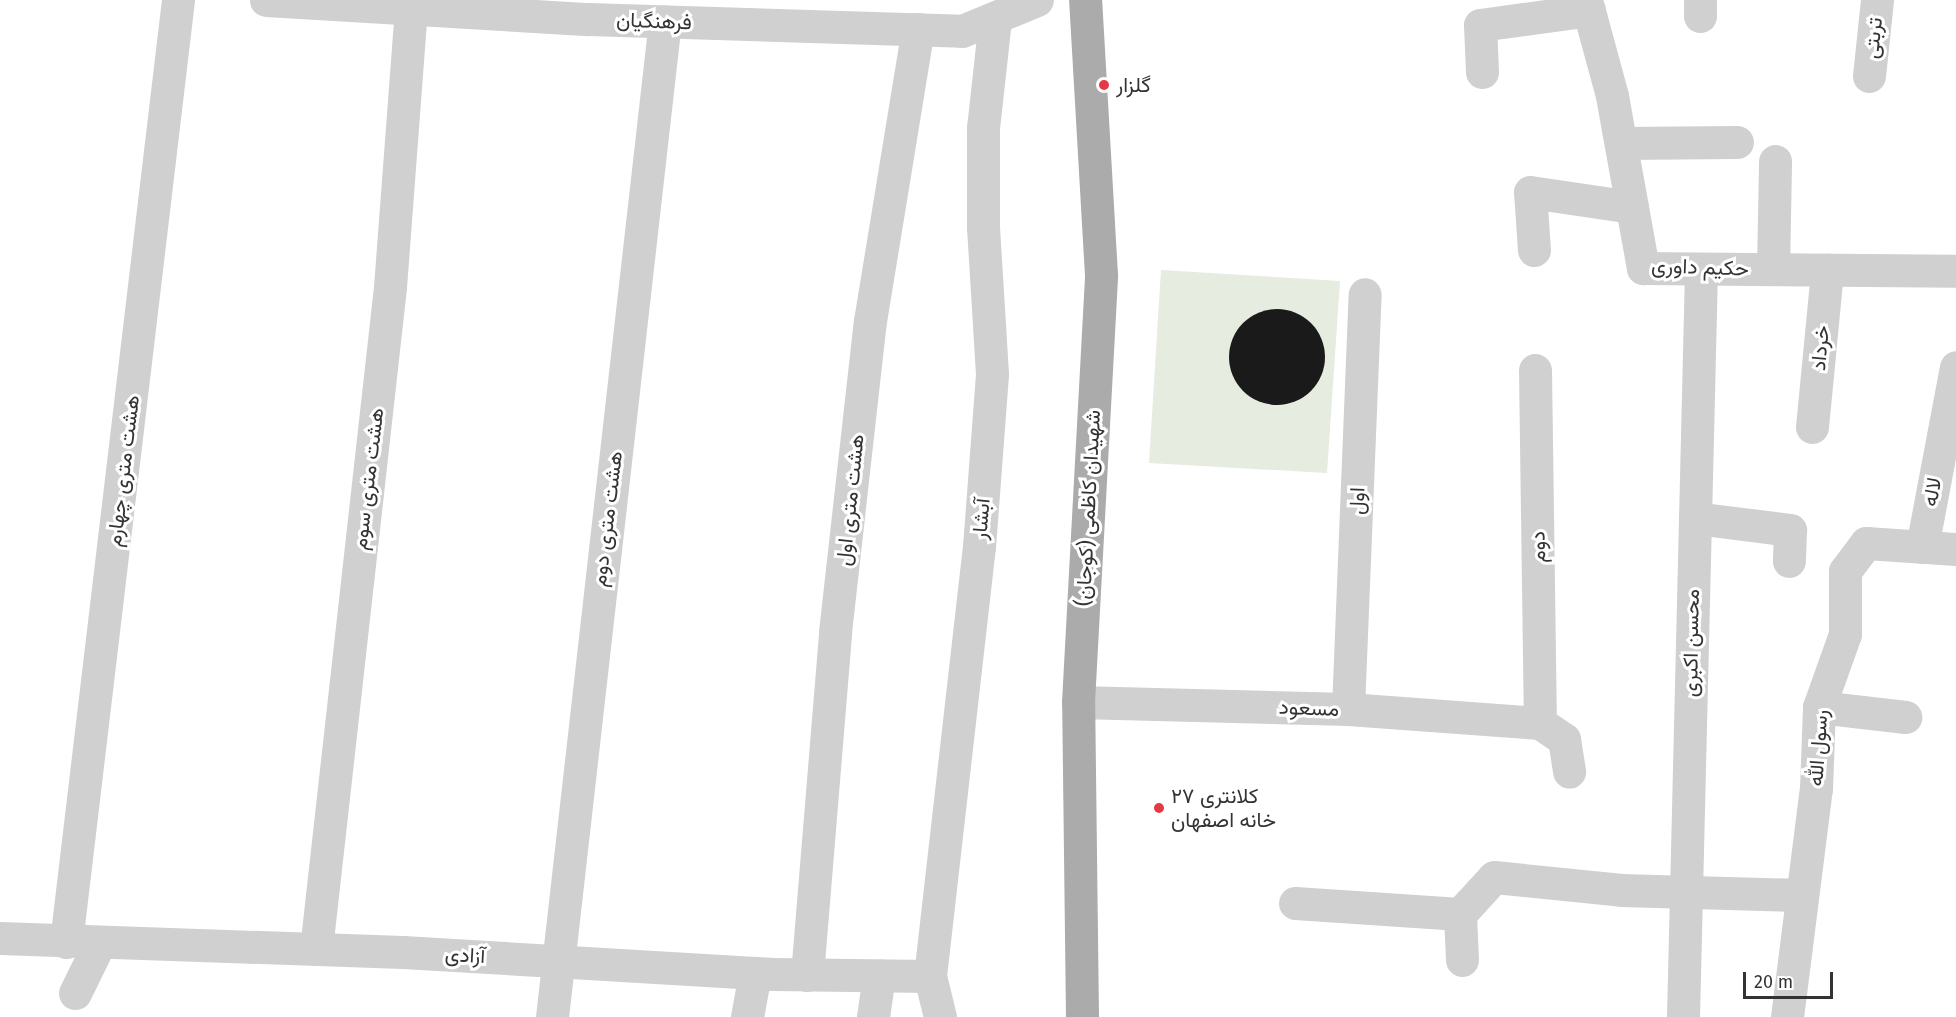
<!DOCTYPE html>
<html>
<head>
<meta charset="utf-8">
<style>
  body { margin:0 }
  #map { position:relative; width:1956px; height:1017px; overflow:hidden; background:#fff; font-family:"Fira Sans",Vazirmatn,sans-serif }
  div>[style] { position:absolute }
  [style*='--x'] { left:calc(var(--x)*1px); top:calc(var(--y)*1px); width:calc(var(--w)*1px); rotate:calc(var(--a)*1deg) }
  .green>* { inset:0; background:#e6ecdf }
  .building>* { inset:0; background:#1a1a1a }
  .round { border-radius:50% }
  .minor>* { height:33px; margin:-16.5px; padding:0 16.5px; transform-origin:16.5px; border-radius:16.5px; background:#d0d0d0 }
  .major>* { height:33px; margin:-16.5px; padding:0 16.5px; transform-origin:16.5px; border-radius:16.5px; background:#ababab }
  .dots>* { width:16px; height:16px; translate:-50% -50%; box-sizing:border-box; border:3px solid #fff; border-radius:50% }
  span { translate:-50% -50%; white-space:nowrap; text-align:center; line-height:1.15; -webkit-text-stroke:6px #fff; paint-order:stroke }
  .street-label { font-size:21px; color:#333 }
  .poi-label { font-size:21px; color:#333 }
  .left { translate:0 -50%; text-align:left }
  .scale { position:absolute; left:1743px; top:972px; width:90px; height:27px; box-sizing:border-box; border:3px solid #333; border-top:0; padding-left:8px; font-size:18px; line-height:21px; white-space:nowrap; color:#333; -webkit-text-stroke:4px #fff; paint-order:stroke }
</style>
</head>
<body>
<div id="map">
  <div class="green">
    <i style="clip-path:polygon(1161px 270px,1340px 281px,1327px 473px,1149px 463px)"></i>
  </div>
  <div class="building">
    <i class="round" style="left:1229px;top:309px;width:96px;height:96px"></i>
  </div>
  <div class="minor">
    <i style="--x:266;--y:0;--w:323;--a:3.4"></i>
    <i style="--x:588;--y:19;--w:374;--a:1.8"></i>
    <i style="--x:962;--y:31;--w:81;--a:-22.5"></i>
    <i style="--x:1586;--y:0;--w:99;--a:74.8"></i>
    <i style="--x:1612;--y:96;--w:175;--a:79.8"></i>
    <i style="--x:1643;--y:268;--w:313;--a:0.5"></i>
    <i style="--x:1700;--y:0;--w:16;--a:90"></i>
    <i style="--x:1482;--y:72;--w:47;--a:-92.4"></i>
    <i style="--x:1480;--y:25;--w:110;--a:-7.8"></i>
    <i style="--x:1869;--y:76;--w:76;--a:-84"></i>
    <i style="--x:1621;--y:143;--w:116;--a:-0.5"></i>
    <i style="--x:1534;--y:250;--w:58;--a:-93.9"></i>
    <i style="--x:1530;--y:192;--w:103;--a:8.4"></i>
    <i style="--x:1773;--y:269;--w:108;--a:-88.9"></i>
    <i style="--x:1535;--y:370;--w:353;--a:89.2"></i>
    <i style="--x:1812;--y:427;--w:158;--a:-84.5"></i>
    <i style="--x:1695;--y:518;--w:96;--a:7.2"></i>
    <i style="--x:1790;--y:530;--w:31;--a:92"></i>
    <i style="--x:1922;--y:547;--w:183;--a:-79.3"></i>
    <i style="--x:1078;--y:702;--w:270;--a:1.5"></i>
    <i style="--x:1348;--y:709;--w:193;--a:4.2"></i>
    <i style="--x:1540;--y:723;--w:29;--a:34"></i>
    <i style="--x:1564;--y:739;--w:33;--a:81"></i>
    <i style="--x:1819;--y:707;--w:87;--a:6.6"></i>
    <i style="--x:1348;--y:709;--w:415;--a:-87.7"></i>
    <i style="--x:1295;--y:903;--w:165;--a:3.8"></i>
    <i style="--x:1460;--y:914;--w:50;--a:-47.4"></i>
    <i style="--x:1494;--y:877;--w:128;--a:5.8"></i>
    <i style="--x:1621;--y:890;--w:181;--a:1.6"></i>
    <i style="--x:1460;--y:914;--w:46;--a:87.5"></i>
    <i style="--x:0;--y:938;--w:403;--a:2"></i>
    <i style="--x:403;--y:952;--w:371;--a:3.4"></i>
    <i style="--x:773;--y:974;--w:157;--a:0.7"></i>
    <i style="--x:66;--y:942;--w:949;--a:-83.22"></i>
    <i style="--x:316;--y:949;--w:666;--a:-83.62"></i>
    <i style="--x:390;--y:287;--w:279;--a:-85.7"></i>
    <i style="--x:807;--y:975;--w:344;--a:-85.3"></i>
    <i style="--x:835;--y:632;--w:313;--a:-83.6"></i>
    <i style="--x:870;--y:321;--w:296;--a:-80.7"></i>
    <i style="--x:75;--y:993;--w:55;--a:-63.9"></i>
    <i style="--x:552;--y:1017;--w:1002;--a:-83.53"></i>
    <i style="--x:747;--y:1017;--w:45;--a:-79.7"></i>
    <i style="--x:873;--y:1017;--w:42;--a:-81.9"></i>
    <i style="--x:940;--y:1017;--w:42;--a:-103.7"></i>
    <i style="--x:930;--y:976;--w:432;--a:-83.5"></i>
    <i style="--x:979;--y:547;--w:173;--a:-85.7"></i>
    <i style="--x:992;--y:374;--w:147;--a:-93.5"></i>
    <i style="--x:983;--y:227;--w:99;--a:-90"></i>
    <i style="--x:983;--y:128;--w:110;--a:-83.7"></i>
    <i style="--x:1683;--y:1017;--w:748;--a:-88.62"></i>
    <i style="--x:1787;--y:1017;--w:230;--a:-82.8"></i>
    <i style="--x:1816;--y:789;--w:82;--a:-87.9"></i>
    <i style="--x:1819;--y:707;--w:77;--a:-70.4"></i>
    <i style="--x:1845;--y:634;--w:63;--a:-90"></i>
    <i style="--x:1845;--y:571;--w:35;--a:-53"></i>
    <i style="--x:1866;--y:543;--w:90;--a:3.8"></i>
  </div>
  <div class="major">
    <i style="--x:1082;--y:1017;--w:315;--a:-90.7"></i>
    <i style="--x:1078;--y:702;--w:428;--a:-86.9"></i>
    <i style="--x:1101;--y:275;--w:275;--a:-93.3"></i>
  </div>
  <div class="dots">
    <i style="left:1104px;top:85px;background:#e63946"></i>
    <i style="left:1159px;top:808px;background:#e63946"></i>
  </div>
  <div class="street-label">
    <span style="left:654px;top:21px;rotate:2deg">فرهنگیان</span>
    <span style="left:1873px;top:38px;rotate:-84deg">تربتی</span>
    <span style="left:1700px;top:267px;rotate:2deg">حکیم داوری</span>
    <span style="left:1820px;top:348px;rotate:-85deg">خرداد</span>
    <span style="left:123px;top:471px;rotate:-83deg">هشت متری چهارم</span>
    <span style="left:368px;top:479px;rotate:-83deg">هشت متری سوم</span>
    <span style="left:1932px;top:492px;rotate:-79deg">لاله</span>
    <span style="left:850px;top:500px;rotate:-84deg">هشت متری اول</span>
    <span style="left:1357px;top:501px;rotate:-88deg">اول</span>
    <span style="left:1088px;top:508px;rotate:-87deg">شهیدان کاظمی (کوجان)</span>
    <span style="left:607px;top:519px;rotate:-83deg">هشت متری دوم</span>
    <span style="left:981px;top:519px;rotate:-85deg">آبشار</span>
    <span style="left:1538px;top:547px;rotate:-91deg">دوم</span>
    <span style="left:1691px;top:643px;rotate:-89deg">محسن اکبری</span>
    <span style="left:1309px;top:708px;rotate:2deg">مسعود</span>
    <span style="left:1818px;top:748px;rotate:-86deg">رسول الله</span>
    <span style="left:465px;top:955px;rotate:3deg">آزادی</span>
  </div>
  <div class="poi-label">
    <span class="left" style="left:1116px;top:85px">گلزار</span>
    <span class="left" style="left:1171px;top:808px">کلانتری ۲۷<br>خانه اصفهان</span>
  </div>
  <div class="scale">20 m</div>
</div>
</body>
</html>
